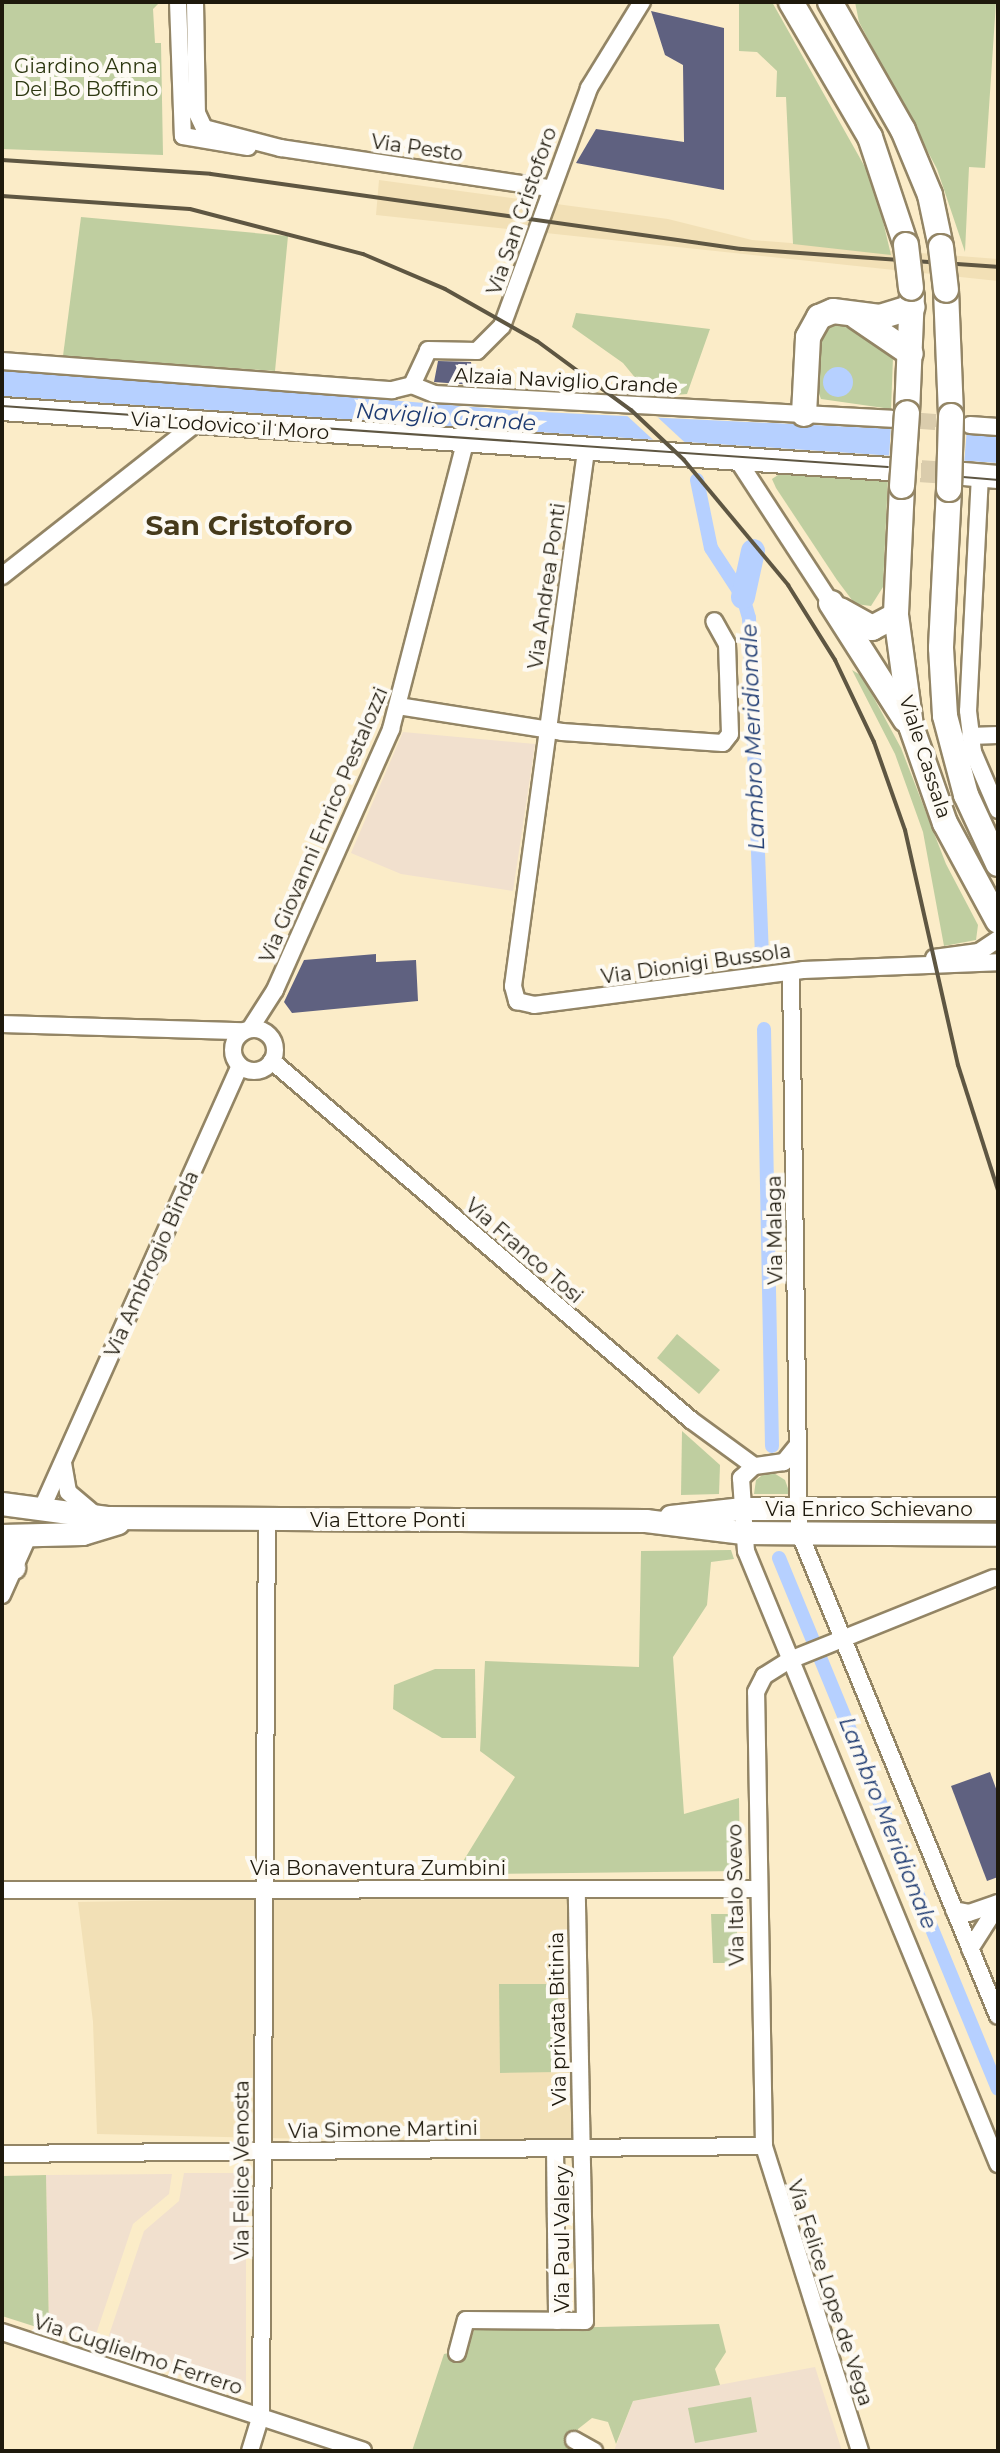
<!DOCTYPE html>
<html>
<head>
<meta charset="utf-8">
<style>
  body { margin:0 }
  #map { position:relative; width:1000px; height:2453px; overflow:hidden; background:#fbecc8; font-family:Montserrat,sans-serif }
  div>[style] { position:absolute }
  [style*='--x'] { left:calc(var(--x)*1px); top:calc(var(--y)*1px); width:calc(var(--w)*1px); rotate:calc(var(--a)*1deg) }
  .built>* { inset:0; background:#f2e0b6 }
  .education>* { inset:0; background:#f1e0ce }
  .green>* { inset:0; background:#bfcea0 }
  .water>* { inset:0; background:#b6d0ff }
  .round { border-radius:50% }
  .pier>* { inset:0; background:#fbecc8 }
  .canal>* { height:14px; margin:-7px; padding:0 7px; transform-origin:7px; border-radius:7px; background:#b6d0ff }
  .river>* { height:24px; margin:-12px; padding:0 12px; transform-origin:12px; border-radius:12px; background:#b6d0ff }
  .building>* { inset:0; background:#5f6180 }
  .street-tunnel>* { height:16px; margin-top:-8px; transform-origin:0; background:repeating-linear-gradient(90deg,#daccac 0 16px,transparent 0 24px) }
  .secondary-tunnel>* { height:22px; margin-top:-11px; transform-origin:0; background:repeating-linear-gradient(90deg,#daccac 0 22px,transparent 0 33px) }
  .roads { filter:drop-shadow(2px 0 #938565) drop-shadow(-2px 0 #938565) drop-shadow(0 2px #938565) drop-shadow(0 -2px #938565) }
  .street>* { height:16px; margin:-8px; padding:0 8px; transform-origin:8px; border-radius:8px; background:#fff }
  .street>.ring { margin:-8px; padding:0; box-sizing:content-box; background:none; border:16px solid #fff; border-radius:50% }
  .secondary>* { height:22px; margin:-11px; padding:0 11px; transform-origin:11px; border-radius:11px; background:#fff }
  .primary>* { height:24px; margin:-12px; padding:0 12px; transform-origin:12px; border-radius:12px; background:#fff }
  .tram>* { height:2px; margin:-1px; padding:0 1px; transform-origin:1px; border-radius:1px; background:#5e5642 }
  .rail>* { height:4px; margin:-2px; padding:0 2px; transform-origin:2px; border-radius:2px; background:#5e5642 }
  .bridges { filter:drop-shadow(2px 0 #938565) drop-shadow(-2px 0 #938565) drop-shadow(0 2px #938565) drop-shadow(0 -2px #938565) }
  .primary-bridge>* { height:24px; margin:-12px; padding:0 12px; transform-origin:12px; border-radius:12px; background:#fff }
  span { translate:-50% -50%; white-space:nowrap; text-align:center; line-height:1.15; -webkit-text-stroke:8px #fdfaf3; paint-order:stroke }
  .park-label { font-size:20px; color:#2c3710 }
  .street-label { font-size:20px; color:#1e190c }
  .water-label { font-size:22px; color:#1e3b72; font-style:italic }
  .district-label { font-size:28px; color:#463a1b; font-weight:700 }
  .frame { position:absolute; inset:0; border:4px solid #1e190c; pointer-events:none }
</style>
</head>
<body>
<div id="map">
  <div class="built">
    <i style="clip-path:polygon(379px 180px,668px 219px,752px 240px,998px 259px,998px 281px,376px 215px)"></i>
    <i style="clip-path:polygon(571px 1893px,573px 2145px,97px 2134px,93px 2022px,78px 1902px)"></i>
  </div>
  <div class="education">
    <i style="clip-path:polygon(403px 732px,535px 744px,513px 891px,401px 874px,351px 853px)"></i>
    <i style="clip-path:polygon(184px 2173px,246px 2173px,246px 2387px,238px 2395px,104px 2350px,144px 2231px,179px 2201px)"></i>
    <i style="clip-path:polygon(172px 2174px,169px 2194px,133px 2224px,92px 2346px,49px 2331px,46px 2175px)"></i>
    <i style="clip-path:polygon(815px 2367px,842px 2451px,614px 2451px,633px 2401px)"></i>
  </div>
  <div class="green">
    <i style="clip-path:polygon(2px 2px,160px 2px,153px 9px,155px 43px,161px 43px,163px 155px,2px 149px)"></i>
    <i style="clip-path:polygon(739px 2px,772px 2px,874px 183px,891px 255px,793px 244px,786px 97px,776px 97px,777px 71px,757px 52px,739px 51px)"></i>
    <i style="clip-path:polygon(855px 2px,996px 2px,985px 168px,969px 167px,965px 252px,937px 169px,859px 22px)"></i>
    <i style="clip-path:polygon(81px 217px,288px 236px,275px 371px,63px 356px)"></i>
    <i style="clip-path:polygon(576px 313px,710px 329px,687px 394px,651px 397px,623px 363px,572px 327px)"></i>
    <i style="clip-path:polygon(830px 324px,862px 330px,893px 358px,891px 409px,821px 399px,814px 380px,819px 331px)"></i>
    <i style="clip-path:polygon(781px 473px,888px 478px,883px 587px,871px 606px,855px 604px,837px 580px,776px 488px,772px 479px)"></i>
    <i style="clip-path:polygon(852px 670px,862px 676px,901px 748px,946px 864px,978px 925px,976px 940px,944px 946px,923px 832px,895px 754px)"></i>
    <i style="clip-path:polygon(677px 1334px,720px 1370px,699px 1394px,657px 1358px)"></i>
    <i style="clip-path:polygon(682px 1431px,720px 1465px,719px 1494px,681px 1495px)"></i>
    <i style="clip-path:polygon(769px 1470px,785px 1480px,790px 1494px,754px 1494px,756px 1480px)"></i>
    <i style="clip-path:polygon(731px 1550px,734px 1559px,711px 1562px,707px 1605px,673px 1657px,684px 1814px,739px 1798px,740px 1871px,494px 1874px,462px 1863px,515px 1777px,480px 1751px,485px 1661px,639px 1667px,641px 1551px)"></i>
    <i style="clip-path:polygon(435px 1669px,475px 1669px,476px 1738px,442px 1738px,393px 1709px,394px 1685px)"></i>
    <i style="clip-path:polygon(711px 1914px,737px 1914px,737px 1963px,713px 1963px)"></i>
    <i style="clip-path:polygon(499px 1984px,558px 1984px,559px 2072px,500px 2073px)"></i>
    <i style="clip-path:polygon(46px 2175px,49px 2331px,2px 2316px,2px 2176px)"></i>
    <i style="clip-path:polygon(719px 2324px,726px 2352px,715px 2369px,720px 2385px,633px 2401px,616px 2444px,608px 2422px,592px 2418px,578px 2429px,571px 2451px,412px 2451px,444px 2354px,468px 2349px,474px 2330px)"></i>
    <i style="clip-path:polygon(751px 2397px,757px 2432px,695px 2443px,688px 2408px)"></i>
  </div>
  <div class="water">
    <i class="round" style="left:823px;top:367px;width:30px;height:30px"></i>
    <i style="clip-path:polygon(2px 368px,521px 411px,998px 434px,998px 463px,2px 396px)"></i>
  </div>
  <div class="pier">
    <i style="clip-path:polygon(623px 412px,653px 413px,693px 450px,662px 448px)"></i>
    <i style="clip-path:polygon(891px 424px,967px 428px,964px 465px,889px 460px)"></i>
  </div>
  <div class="canal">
    <i style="--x:697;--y:480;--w:69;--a:78.4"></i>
    <i style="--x:711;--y:548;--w:59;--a:56.9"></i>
    <i style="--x:743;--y:597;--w:22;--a:74"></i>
    <i style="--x:749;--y:618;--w:339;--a:87.8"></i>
    <i style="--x:764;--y:1029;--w:417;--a:88.9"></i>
    <i style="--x:779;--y:1558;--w:574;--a:67.59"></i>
  </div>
  <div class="river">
    <i style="--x:743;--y:597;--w:47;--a:-77.7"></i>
  </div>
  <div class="building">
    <i style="clip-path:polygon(651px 11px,724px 28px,724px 190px,576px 163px,596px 129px,684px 142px,683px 65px,665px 55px)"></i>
    <i style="clip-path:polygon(438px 361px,471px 362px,473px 376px,483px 377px,486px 386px,434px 382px)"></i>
    <i style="clip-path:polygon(376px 954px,376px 962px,416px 960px,418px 1001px,292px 1013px,284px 1002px,304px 960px)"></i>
    <i style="clip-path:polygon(990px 1772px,998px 1794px,998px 1877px,987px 1881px,951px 1786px)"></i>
  </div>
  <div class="street-tunnel">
    <i style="--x:896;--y:419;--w:65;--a:4.4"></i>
  </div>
  <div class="secondary-tunnel">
    <i style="--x:888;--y:469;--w:76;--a:3.8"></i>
  </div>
  <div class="roads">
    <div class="street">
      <i style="--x:178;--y:2;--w:134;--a:87.9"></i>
      <i style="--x:183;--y:136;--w:66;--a:9.6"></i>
      <i style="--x:195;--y:2;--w:111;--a:89"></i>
      <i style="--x:197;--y:113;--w:17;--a:65"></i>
      <i style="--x:204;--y:128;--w:80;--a:14.6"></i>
      <i style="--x:281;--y:148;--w:270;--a:8.5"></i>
      <i style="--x:2;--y:361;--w:391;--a:4.3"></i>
      <i style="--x:392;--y:390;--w:21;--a:-14"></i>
      <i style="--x:412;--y:385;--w:24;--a:22"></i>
      <i style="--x:434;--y:394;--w:458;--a:3.1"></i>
      <i style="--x:412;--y:385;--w:38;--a:-65"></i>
      <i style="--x:428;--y:350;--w:49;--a:1.2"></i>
      <i style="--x:477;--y:351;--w:35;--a:-45"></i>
      <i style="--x:502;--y:326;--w:253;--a:-69.9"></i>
      <i style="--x:589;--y:88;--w:101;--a:-58.4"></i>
      <i style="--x:970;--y:425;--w:28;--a:4"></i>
      <i style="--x:586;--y:451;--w:540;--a:97.77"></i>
      <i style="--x:513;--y:986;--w:16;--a:75"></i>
      <i style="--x:517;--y:1001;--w:17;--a:13"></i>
      <i style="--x:534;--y:1005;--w:271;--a:-7.4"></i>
      <i style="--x:803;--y:970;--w:195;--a:-2.3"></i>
      <i style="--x:739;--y:462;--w:168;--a:56.9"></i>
      <i style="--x:980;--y:475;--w:236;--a:92.9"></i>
      <i style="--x:968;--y:711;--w:41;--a:83"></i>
      <i style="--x:973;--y:752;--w:63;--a:66.7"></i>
      <i style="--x:2;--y:576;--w:244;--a:-38.2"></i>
      <i style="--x:398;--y:706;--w:166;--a:9"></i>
      <i style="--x:562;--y:732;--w:161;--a:3.9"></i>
      <i style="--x:723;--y:743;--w:11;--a:-52"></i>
      <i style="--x:730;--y:734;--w:90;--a:-91.9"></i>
      <i style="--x:727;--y:644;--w:26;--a:-119"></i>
      <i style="--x:970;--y:736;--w:28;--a:-2"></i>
      <i style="--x:934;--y:958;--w:45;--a:-7.6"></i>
      <i style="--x:979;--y:952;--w:23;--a:-34"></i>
      <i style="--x:791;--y:974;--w:558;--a:89.18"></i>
      <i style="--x:799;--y:1532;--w:523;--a:67.65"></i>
      <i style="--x:2;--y:1024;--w:241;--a:1.7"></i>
      <i class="ring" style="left:233px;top:1029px;width:26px;height:26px"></i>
      <i style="--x:250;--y:1029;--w:46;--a:-57.3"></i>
      <i style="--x:275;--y:990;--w:286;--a:-66"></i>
      <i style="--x:391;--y:729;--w:295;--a:-75.5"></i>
      <i style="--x:272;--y:1061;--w:552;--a:40.59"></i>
      <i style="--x:691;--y:1420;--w:78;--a:36.1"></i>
      <i style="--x:797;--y:1446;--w:21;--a:129"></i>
      <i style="--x:784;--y:1462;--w:30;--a:172"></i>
      <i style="--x:754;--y:1466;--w:18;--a:137"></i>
      <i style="--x:741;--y:1478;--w:73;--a:86.1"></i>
      <i style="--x:746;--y:1551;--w:663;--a:67.65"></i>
      <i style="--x:63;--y:1463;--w:29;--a:80"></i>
      <i style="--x:68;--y:1492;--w:34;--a:40"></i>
      <i style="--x:42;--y:1508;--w:484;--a:-65.9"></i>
      <i style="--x:2;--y:1595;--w:64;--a:-65.9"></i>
      <i style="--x:2;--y:1890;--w:753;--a:-0.08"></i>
      <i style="--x:954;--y:1910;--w:15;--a:11"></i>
      <i style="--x:969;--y:1913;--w:31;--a:-19"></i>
      <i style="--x:970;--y:1949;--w:52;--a:-57.5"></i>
      <i style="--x:555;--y:2148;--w:173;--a:89.3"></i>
      <i style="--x:2;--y:2154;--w:762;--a:-0.6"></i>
      <i style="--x:2;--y:2332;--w:380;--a:18.2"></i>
      <i style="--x:457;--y:2353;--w:34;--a:-75"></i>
      <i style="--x:466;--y:2320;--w:119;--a:0.5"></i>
      <i style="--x:585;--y:2321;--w:432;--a:-91.1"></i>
      <i style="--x:574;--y:2440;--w:23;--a:29"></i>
      <i style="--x:250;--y:2451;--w:37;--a:-73"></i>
      <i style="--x:261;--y:2416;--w:896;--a:-89.62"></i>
      <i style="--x:860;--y:2451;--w:320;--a:-107.5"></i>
      <i style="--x:764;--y:2146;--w:454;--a:-91"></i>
      <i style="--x:756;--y:1692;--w:18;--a:-63"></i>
      <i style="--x:764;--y:1676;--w:31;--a:-32"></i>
      <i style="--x:790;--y:1660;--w:220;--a:-21.9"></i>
    </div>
    <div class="secondary">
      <i style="--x:2;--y:409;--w:888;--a:3.87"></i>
      <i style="--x:964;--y:474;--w:34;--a:5"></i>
      <i style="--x:2;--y:1504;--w:106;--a:7.6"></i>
      <i style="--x:107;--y:1518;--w:539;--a:0.32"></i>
      <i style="--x:646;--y:1521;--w:98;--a:7.1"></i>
      <i style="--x:743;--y:1533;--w:255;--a:0.4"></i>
      <i style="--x:671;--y:1517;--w:70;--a:-6.5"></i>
      <i style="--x:741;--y:1509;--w:257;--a:0"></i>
      <i style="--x:2;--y:1536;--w:81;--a:-1.4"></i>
      <i style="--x:83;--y:1534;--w:37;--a:-17"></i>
      <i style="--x:2;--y:1545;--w:26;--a:62"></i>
    </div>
    <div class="primary">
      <i style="--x:791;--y:2;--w:156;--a:59.7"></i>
      <i style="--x:870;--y:137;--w:114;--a:71.6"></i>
      <i style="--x:830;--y:2;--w:147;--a:60.3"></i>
      <i style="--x:903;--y:130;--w:70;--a:67.4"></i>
      <i style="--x:930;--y:195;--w:53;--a:78.1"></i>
      <i style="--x:946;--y:290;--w:126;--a:87.7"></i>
      <i style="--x:857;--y:317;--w:65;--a:34.4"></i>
      <i style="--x:907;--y:413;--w:117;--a:-87.6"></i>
      <i style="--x:804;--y:414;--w:77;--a:-87"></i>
      <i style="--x:808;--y:337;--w:23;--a:-61"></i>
      <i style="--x:819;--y:317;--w:15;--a:-23"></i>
      <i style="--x:833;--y:311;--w:47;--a:7.3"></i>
      <i style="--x:880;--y:317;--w:34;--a:-17"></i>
      <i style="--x:902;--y:486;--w:129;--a:92.7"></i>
      <i style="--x:896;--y:615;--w:112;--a:82.3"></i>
      <i style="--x:911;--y:726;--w:103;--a:70.7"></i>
      <i style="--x:945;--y:823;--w:111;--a:61.6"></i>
      <i style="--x:949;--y:489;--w:159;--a:92.9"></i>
      <i style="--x:941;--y:648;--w:68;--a:86.6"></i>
      <i style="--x:945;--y:716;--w:82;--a:75.1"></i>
      <i style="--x:966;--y:795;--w:76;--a:65.1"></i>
      <i style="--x:831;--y:603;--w:138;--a:57.5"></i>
      <i style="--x:840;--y:610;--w:37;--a:29"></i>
      <i style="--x:872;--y:628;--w:27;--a:-28"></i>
    </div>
  </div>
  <div class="tram">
    <i style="--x:2;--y:406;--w:888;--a:3.94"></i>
    <i style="--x:964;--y:477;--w:34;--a:5"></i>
  </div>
  <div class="rail">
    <i style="--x:2;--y:160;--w:209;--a:3.8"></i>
    <i style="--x:211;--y:174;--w:535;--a:8.05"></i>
    <i style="--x:741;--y:249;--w:258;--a:4"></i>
    <i style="--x:2;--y:196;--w:188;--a:4"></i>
    <i style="--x:190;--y:209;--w:179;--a:14.6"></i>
    <i style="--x:363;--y:254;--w:89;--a:23.1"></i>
    <i style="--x:445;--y:289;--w:106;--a:29.5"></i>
    <i style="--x:537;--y:341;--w:117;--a:36.3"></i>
    <i style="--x:631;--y:410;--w:73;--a:43.3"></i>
    <i style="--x:684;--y:460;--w:163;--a:50.2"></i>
    <i style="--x:788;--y:585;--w:89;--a:57.9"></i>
    <i style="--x:835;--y:660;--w:91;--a:64.6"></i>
    <i style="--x:874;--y:742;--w:93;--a:70.6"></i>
    <i style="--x:905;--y:830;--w:241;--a:77.3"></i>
    <i style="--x:958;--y:1065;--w:131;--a:72.3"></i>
  </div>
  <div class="bridges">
    <div class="primary-bridge">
      <i style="--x:906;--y:245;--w:43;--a:83.4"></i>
      <i style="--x:941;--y:247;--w:43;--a:83.4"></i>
      <i style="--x:902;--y:486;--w:73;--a:-86.1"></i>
      <i style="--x:949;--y:489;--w:73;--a:-88.4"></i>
    </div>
  </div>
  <div class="park-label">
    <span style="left:86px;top:78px">Giardino Anna<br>Del Bo Boffino</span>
  </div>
  <div class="street-label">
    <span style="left:417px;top:148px;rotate:8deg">Via Pesto</span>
    <span style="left:522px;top:211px;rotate:-71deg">Via San Cristoforo</span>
    <span style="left:566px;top:381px;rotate:3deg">Alzaia Naviglio Grande</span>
    <span style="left:230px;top:426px;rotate:4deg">Via Lodovico il Moro</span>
    <span style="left:547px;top:586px;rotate:-82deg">Via Andrea Ponti</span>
    <span style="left:925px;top:757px;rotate:72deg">Viale Cassala</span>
    <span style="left:324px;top:825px;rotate:-67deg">Via Giovanni Enrico Pestalozzi</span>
    <span style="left:696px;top:964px;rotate:-8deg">Via Dionigi Bussola</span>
    <span style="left:775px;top:1230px;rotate:-91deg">Via Malaga</span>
    <span style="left:524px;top:1251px;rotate:41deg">Via Franco Tosi</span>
    <span style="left:152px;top:1264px;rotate:-66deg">Via Ambrogio Binda</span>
    <span style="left:869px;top:1509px">Via Enrico Schievano</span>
    <span style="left:388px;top:1520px">Via Ettore Ponti</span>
    <span style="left:378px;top:1868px">Via Bonaventura Zumbini</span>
    <span style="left:736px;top:1895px;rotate:-91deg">Via Italo Svevo</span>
    <span style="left:558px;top:2019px;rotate:-91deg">Via privata Bitinia</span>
    <span style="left:383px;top:2130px;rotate:-1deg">Via Simone Martini</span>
    <span style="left:242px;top:2170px;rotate:-90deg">Via Felice Venosta</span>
    <span style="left:562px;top:2239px;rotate:-90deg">Via Paul Valery</span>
    <span style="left:830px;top:2293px;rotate:72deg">Via Felice Lope de Vega</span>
    <span style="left:138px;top:2355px;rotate:18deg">Via Guglielmo Ferrero</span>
  </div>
  <div class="water-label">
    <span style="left:446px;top:417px;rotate:4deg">Naviglio Grande</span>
    <span style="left:753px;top:737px;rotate:-92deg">Lambro Meridionale</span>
    <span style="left:888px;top:1823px;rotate:68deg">Lambro Meridionale</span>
  </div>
  <div class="district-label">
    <span style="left:249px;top:525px">San Cristoforo</span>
  </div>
  <div class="frame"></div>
</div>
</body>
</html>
